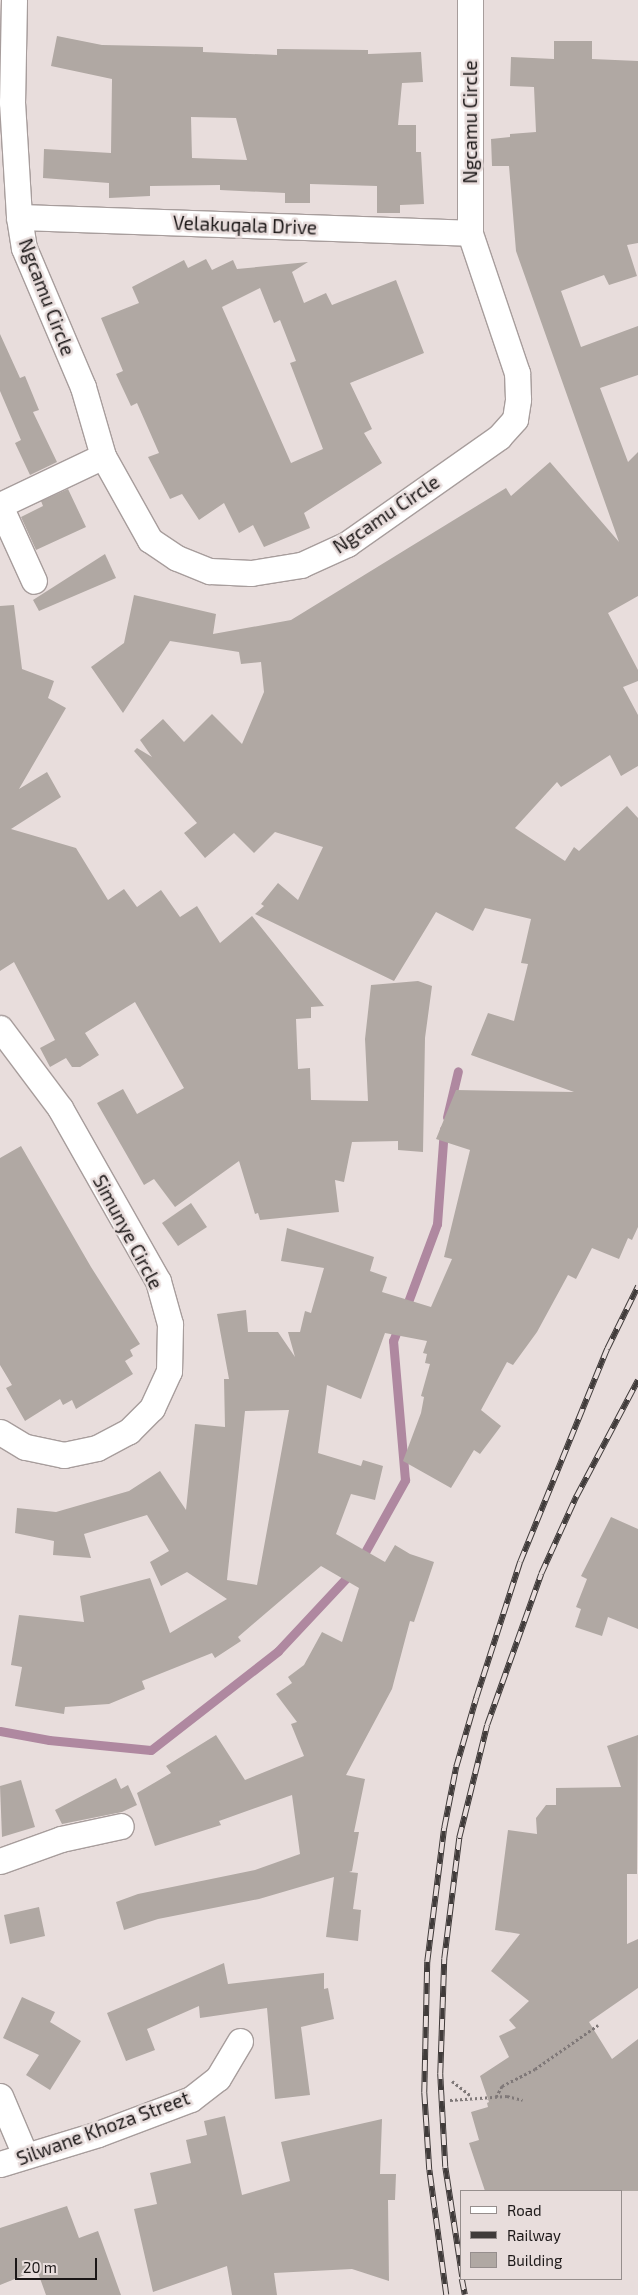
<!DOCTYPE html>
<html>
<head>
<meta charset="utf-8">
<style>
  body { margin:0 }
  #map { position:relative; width:638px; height:2295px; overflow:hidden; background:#e8dddc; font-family:"Exo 2",sans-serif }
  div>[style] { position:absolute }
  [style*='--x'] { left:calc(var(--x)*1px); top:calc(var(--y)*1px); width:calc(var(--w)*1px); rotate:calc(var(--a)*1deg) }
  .stream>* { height:9px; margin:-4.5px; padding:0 4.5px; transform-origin:4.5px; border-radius:4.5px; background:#af88a0 }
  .building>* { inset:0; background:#b0a8a3 }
  .path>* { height:3px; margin-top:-1.5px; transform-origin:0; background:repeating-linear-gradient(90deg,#7f7878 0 2.5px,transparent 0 5px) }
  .roads { filter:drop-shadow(1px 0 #a79d9c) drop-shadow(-1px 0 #a79d9c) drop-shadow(0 1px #a79d9c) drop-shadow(0 -1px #a79d9c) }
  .minor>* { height:25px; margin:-12.5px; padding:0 12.5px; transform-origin:12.5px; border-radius:12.5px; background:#fff }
  .rail>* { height:5.5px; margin-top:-2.75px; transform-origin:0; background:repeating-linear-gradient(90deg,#e8dddc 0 11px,#403b3a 0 22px); box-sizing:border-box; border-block:1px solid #403b3a }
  span { translate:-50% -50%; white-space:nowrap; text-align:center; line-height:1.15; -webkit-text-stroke:5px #e8dddc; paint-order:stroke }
  .street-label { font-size:19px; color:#1b1717 }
  .legend { position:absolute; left:460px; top:2190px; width:162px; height:90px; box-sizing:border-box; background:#e8dddc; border:1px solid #968e8d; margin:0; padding:6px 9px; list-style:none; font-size:15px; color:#1b1717 }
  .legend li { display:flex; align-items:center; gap:10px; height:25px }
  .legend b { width:25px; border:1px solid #968e8d }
  .scale { position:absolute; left:15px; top:2258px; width:82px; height:22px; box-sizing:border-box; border:2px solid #1b1717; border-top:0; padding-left:6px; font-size:15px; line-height:18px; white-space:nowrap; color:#1b1717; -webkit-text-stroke:4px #e8dddc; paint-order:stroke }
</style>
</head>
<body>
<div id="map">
  <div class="stream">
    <i style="--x:447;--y:1117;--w:47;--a:-76.6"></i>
    <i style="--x:405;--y:1310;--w:92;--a:-69.6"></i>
    <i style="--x:437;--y:1224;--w:95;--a:-85.8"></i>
    <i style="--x:360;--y:1561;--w:93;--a:-60.9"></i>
    <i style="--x:405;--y:1480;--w:140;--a:-94.9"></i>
    <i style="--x:393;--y:1341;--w:17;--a:-69"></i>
    <i style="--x:0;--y:1731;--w:50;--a:10.4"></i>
    <i style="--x:49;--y:1740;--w:102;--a:5.6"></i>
    <i style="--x:151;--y:1750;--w:161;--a:-37.9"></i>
    <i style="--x:278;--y:1651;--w:108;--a:-46.9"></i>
  </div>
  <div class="building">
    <i style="clip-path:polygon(evenodd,57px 36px,102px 45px,203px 47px,203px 52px,277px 55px,277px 49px,368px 50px,368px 54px,421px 52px,423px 82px,402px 83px,398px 125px,416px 125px,416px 152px,421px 152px,424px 204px,400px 205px,400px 213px,377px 213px,377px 186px,310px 184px,310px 203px,285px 203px,285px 193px,220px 190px,220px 185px,150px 186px,150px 196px,109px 198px,109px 183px,43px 178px,44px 149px,111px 153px,112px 79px,51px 66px,57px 36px,191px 117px,236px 118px,247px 160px,192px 158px,191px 117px)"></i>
    <i style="clip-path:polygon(evenodd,554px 41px,592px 41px,592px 59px,638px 61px,638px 243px,627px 245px,637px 276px,609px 285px,604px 275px,561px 291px,581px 347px,638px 326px,638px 375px,600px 388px,628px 462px,638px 452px,638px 596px,608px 613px,638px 670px,638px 681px,623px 687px,638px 715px,638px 766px,621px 776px,610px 755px,561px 787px,557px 782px,515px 828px,565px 861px,574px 847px,579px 851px,627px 806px,638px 818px,638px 1227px,632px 1240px,628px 1238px,619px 1259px,592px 1248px,576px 1279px,568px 1275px,537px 1332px,513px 1365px,507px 1362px,481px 1410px,501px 1426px,480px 1454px,474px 1450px,451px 1488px,403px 1461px,421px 1413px,424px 1397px,421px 1396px,430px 1364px,425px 1363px,427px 1354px,423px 1353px,427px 1341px,385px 1333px,361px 1399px,327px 1385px,318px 1453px,361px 1466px,363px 1460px,383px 1466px,375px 1500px,351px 1494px,336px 1534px,385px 1562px,395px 1545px,410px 1554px,434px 1562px,414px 1622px,410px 1621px,392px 1689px,346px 1775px,365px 1779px,354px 1832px,359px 1832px,352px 1871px,349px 1872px,358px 1873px,353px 1909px,361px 1910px,358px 1941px,326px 1937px,334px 1877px,259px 1899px,158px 1919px,124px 1930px,116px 1902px,138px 1894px,255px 1870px,300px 1854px,292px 1795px,219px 1821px,221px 1825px,155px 1846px,137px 1793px,171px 1773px,166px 1766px,216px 1735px,245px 1780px,304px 1756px,291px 1724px,297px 1722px,276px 1694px,292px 1683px,288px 1677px,304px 1665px,322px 1632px,342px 1642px,359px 1588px,321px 1566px,238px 1637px,241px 1641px,215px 1658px,212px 1653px,142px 1681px,145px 1689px,109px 1704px,65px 1707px,64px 1714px,15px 1706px,22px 1667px,11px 1665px,19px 1615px,84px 1622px,80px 1596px,150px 1578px,170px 1633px,227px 1599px,187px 1572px,161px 1586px,150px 1562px,169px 1551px,147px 1515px,84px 1534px,91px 1558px,53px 1555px,54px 1541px,15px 1533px,17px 1508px,56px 1512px,129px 1491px,160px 1471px,186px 1510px,195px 1424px,225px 1427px,224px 1379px,229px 1379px,217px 1314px,246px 1310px,248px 1332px,278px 1332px,295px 1357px,288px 1332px,300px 1332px,305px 1311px,311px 1313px,324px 1268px,281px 1261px,287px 1228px,374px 1257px,370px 1271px,387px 1277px,382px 1292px,431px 1307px,452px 1259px,444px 1257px,470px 1150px,436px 1139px,456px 1090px,574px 1092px,471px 1055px,488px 1013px,514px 1021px,528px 964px,521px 963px,531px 919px,485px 908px,473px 931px,436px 912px,394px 981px,255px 914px,264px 906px,261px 904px,278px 883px,298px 900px,323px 847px,275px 832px,254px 853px,234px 833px,205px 858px,184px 833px,197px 823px,134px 751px,137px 748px,152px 757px,140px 740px,163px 719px,184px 742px,212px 714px,242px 744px,264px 692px,261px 662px,241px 664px,239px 652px,170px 641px,123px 713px,91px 667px,124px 643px,134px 595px,216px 614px,213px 634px,291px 620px,506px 488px,511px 496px,550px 462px,619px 542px,516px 251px,509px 166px,492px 166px,491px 139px,510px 137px,510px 134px,536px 132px,534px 87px,510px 86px,511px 57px,554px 59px,554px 41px,289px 1410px,257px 1585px,227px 1580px,245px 1411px,289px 1410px)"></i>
    <i style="clip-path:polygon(evenodd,206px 259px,212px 270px,233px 260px,237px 269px,308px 262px,292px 272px,304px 303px,326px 293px,332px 305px,396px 280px,424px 353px,350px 383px,372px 429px,364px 433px,382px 463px,304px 513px,310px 528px,264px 547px,253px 525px,239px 533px,224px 503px,199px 520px,182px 494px,170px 499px,148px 457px,159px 453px,137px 403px,131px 406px,116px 374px,123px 371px,101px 318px,139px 303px,132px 287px,184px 260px,188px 268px,206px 259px,260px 288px,274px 323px,280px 320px,296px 361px,290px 363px,323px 449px,291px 463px,222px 307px,260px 288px)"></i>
    <i style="clip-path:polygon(0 334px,20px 378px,25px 376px,39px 410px,33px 412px,57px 462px,30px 475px,15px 443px,21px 440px,0 391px)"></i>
    <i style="clip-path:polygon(68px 489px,86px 527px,36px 550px,21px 517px,43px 506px,41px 501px)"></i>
    <i style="clip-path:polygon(105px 554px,116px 578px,39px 611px,33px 600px)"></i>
    <i style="clip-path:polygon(14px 605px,22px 669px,54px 681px,48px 698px,66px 708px,19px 789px,47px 772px,61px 797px,11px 829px,76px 848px,108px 900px,124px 889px,137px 907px,161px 890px,180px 917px,197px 906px,220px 943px,252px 916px,324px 1006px,311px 1007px,311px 1018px,296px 1019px,298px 1069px,310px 1068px,311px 1100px,368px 1101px,365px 1039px,371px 985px,418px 981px,432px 986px,425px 1038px,423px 1152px,398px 1150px,398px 1141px,352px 1142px,344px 1182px,335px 1180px,339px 1212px,260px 1220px,258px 1213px,255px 1214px,239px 1161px,175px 1207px,154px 1179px,144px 1185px,97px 1103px,123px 1089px,137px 1114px,184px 1088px,135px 1002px,85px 1033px,99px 1055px,80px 1067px,72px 1067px,66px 1058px,50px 1067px,40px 1048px,55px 1040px,14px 962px,0 971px,0 606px)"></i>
    <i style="clip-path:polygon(21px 1146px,91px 1267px,140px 1344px,130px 1350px,133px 1356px,125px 1361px,133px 1374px,76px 1409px,72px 1400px,63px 1405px,60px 1399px,25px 1421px,6px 1388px,12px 1385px,0 1365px,0 1158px)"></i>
    <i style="clip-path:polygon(191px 1203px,207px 1227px,178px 1246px,162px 1223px)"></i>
    <i style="clip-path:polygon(611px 1517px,638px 1529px,638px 1629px,608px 1617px,602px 1636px,575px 1627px,581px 1609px,576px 1607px,587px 1579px,581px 1576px)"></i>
    <i style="clip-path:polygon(638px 1735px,637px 1874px,627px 1874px,627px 1944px,638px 1939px,638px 1988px,589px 2022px,612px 2059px,638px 2039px,638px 2191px,485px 2191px,469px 2143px,479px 2140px,471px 2112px,488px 2107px,487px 2103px,489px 2102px,480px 2076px,509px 2057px,499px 2036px,516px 2028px,509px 2020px,529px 2001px,491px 1971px,520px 1934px,495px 1930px,508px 1830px,537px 1834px,536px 1818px,546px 1805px,556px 1805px,556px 1788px,621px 1787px,607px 1746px)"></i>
    <i style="clip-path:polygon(116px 1778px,121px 1789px,128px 1785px,137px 1805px,122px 1812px,62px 1824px,55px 1810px)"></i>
    <i style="clip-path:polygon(21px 1780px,35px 1827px,2px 1837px,0 1786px)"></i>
    <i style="clip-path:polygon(39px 1907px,45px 1936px,10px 1944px,4px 1915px)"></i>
    <i style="clip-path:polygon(224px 1963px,228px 1984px,324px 1973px,324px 1989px,328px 1988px,334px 2019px,301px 2027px,310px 2095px,275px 2099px,267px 2008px,200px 2018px,199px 2006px,147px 2029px,155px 2050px,126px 2061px,107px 2013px)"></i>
    <i style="clip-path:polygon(22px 1997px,55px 2012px,50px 2022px,81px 2041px,50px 2090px,26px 2075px,39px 2055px,3px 2038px)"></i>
    <i style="clip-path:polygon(225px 2116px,242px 2195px,290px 2181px,281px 2142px,382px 2119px,380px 2174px,396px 2174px,395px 2200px,388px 2200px,389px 2281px,352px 2269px,274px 2273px,277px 2295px,232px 2295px,227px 2266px,153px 2292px,134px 2209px,157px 2204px,150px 2173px,191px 2163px,186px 2140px,207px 2135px,204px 2121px)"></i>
    <i style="clip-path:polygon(67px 2206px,79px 2238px,98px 2231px,121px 2295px,46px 2295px,37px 2270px,0 2285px,0 2228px)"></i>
  </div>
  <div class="path">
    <i style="--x:452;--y:2081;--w:24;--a:38"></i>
    <i style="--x:496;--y:2097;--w:13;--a:-61"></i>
    <i style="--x:502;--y:2086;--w:37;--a:-27"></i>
    <i style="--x:535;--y:2069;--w:77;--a:-34.9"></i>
    <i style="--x:450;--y:2100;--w:57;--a:-4"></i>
    <i style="--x:507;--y:2096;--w:16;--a:14"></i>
  </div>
  <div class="roads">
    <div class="minor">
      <i style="--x:14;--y:0;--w:102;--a:91.1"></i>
      <i style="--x:12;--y:102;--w:115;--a:86.5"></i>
      <i style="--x:19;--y:217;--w:31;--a:81"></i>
      <i style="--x:24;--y:248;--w:151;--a:67"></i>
      <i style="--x:83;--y:387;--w:72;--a:73.8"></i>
      <i style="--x:103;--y:456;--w:96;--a:60.8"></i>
      <i style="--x:150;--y:540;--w:32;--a:34"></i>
      <i style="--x:177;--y:558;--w:35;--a:22"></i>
      <i style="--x:210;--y:571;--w:41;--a:2.8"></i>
      <i style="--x:251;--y:573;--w:51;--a:-9.1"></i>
      <i style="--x:301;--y:565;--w:51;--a:-24.5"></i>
      <i style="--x:347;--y:544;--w:186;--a:-35.1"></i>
      <i style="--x:499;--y:437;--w:24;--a:-48"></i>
      <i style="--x:515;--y:419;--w:20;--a:-81"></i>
      <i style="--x:518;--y:399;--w:26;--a:-92"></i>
      <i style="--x:517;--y:373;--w:148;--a:-108.6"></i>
      <i style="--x:470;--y:233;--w:233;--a:-90"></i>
      <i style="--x:19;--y:217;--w:451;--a:2"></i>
      <i style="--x:0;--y:505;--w:114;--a:-25.4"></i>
      <i style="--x:0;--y:506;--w:82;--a:65.6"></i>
      <i style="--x:0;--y:1028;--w:100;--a:53.1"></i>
      <i style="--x:60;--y:1108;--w:199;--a:60.5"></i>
      <i style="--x:158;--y:1281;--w:45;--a:74.4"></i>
      <i style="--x:170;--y:1324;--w:47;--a:91.2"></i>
      <i style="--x:169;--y:1371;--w:41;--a:114.7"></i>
      <i style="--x:152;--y:1408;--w:33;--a:135"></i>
      <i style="--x:129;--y:1431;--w:36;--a:152"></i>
      <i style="--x:97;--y:1448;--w:34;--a:168"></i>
      <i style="--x:64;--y:1455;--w:40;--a:-168"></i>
      <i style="--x:25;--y:1447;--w:29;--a:-149"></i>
      <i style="--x:0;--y:1861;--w:65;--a:-19.8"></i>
      <i style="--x:61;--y:1839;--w:61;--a:-12.2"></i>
      <i style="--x:0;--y:2096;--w:64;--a:67"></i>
      <i style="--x:0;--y:2164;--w:102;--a:-17"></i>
      <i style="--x:98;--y:2134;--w:99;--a:-20.6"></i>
      <i style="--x:191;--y:2099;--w:34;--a:-38"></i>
      <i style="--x:218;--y:2078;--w:43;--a:-59.3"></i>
    </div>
  </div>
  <div class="rail">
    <i style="--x:462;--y:2277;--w:111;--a:-98.8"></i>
    <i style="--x:445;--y:2167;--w:93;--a:-93.1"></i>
    <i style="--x:440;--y:2074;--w:115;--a:-88"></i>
    <i style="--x:444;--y:1959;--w:122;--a:-82.9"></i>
    <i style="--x:459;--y:1838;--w:116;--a:-76.1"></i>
    <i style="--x:487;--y:1725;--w:160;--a:-70.3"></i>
    <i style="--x:541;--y:1574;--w:85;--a:-65.6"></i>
    <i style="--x:576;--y:1497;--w:132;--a:-62.1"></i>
    <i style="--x:462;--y:2279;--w:16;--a:79"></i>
    <i style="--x:446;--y:2295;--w:126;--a:-97.7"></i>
    <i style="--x:429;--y:2170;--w:77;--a:-93.7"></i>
    <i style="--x:424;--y:2093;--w:131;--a:-88.7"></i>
    <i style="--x:427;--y:1962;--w:135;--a:-82.8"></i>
    <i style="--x:444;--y:1828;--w:62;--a:-78.9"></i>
    <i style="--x:456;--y:1767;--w:72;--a:-73.8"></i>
    <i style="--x:476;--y:1698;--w:143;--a:-72.1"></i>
    <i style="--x:520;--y:1562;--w:230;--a:-67.8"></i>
    <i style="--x:607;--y:1349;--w:70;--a:-63.8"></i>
  </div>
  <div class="street-label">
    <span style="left:470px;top:122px;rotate:-90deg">Ngcamu Circle</span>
    <span style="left:245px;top:225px;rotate:2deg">Velakuqala Drive</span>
    <span style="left:47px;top:297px;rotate:69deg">Ngcamu Circle</span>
    <span style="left:386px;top:514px;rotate:-34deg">Ngcamu Circle</span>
    <span style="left:128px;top:1232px;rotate:62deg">Simunye Circle</span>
    <span style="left:103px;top:2128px;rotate:-20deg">Silwane Khoza Street</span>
  </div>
  <ul class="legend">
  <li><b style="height:6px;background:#fff"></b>Road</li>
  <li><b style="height:6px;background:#403b3a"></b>Railway</li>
  <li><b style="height:14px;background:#b0a8a3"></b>Building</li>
  </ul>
  <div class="scale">20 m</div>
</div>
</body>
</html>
